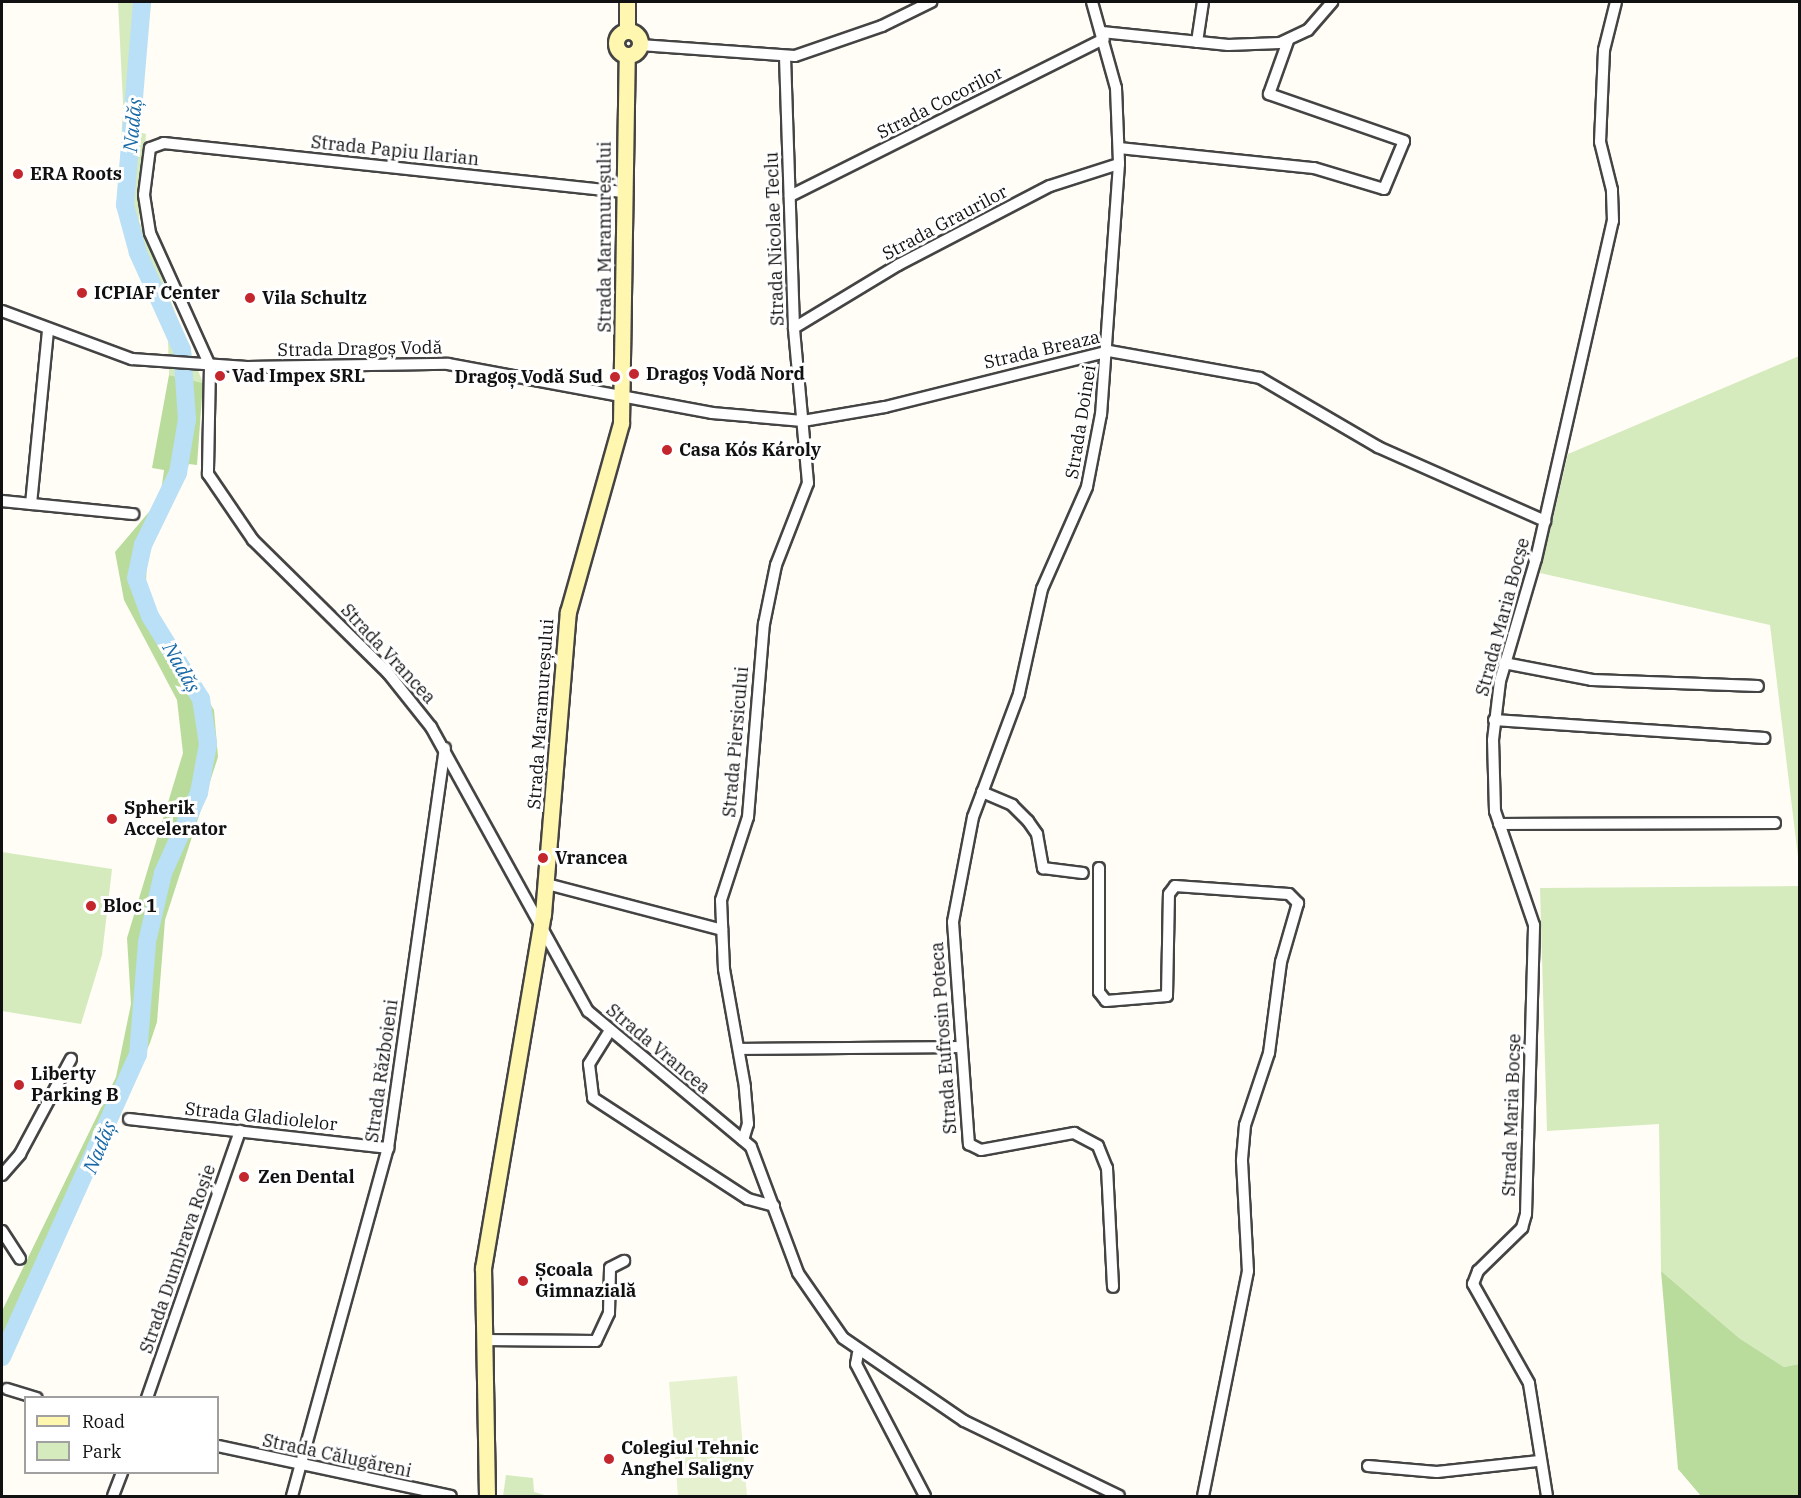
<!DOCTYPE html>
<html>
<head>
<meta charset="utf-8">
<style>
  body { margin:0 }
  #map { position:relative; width:1801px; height:1498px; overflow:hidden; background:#fffdf5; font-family:"IBM Plex Serif",serif }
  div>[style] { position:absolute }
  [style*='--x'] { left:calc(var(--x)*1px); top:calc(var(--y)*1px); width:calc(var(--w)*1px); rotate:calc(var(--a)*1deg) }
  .green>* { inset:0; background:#d5ebbd }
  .forest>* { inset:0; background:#b9dc9c }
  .pitch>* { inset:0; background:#e6f2cf }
  .river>* { height:18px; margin:-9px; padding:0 9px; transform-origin:9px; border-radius:9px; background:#b9e0f7 }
  .roads { filter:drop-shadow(2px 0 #444) drop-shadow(-2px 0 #444) drop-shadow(0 2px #444) drop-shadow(0 -2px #444) }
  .minor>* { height:10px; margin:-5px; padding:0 5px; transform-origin:5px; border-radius:5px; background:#fff }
  .secondary>* { height:15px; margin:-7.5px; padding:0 7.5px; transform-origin:7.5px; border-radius:7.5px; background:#fff6b0 }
  .secondary>.ring { margin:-7.5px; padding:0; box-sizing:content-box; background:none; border:15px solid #fff6b0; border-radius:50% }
  .dots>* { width:16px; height:16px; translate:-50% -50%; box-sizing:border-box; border:3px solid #fff; border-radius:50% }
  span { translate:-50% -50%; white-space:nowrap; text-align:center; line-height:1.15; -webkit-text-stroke:6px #fff; paint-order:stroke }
  .street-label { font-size:18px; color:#111 }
  .poi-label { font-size:18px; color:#111; font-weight:700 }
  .left { translate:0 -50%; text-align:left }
  .right { translate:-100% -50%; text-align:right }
  .water-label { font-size:20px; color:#1768a6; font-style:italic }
  .frame { position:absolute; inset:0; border:3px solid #111; pointer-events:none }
  .legend { position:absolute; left:24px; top:1396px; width:195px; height:78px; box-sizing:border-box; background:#fff; border:2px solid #a0a0a0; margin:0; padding:8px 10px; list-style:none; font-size:18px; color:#111 }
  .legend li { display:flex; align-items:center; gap:12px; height:30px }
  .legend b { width:30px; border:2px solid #a0a0a0 }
</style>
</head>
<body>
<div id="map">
  <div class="green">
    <i style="clip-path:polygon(118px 2px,151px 2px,140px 100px,139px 132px,146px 134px,139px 221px,203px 383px,169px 375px,168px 340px,118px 212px,123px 103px)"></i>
    <i style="clip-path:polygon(1799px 356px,1799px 865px,1770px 625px,1540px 573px,1568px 454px)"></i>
    <i style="clip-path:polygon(2px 852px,112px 869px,102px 955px,81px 1024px,2px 1011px)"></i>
    <i style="clip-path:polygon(1799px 886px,1799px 1364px,1784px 1367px,1739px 1338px,1661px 1271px,1659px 1124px,1547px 1131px,1540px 888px)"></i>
    <i style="clip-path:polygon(506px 1475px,533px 1478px,534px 1492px,548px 1496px,503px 1496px)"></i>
  </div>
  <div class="forest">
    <i style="clip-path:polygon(169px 375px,203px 383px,197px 465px,189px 464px,147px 556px,146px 584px,153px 612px,214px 710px,218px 757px,165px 920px,157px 1022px,150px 1043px,2px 1365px,2px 1311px,116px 1077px,131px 1004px,127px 938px,183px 753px,177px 700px,124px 600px,115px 552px,160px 499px,164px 470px,152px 468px)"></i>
    <i style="clip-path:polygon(1661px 1271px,1739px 1338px,1784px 1367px,1799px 1364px,1799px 1496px,1701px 1496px,1678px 1469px)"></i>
  </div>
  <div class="pitch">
    <i style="clip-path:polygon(737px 1376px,747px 1496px,678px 1496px,669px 1382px)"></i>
  </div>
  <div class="river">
    <i style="--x:2;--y:1357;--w:331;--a:-65.8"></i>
    <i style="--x:138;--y:1055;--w:113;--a:-85.4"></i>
    <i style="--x:147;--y:942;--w:71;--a:-76.9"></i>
    <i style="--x:163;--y:873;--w:88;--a:-65.8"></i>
    <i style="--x:199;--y:793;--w:50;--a:-79.6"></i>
    <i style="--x:208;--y:744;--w:46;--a:-98.8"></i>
    <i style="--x:201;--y:699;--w:97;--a:-121.6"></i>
    <i style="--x:150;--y:616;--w:40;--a:-110.2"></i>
    <i style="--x:136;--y:578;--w:34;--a:-78"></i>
    <i style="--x:143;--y:545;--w:80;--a:-64.1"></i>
    <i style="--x:178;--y:473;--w:55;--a:-80.5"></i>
    <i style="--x:187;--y:419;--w:69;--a:-94.1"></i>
    <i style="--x:182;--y:350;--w:107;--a:-114.4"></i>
    <i style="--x:138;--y:253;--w:50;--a:-105.2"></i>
    <i style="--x:125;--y:205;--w:204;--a:-85.2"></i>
  </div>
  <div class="roads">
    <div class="minor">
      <i style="--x:1092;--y:2;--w:89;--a:74.4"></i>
      <i style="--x:1116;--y:88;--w:76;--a:87.7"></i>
      <i style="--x:1119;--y:164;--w:251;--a:94.1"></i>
      <i style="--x:1101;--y:414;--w:74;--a:100.9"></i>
      <i style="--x:1087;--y:487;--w:111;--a:113.8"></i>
      <i style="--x:1042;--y:589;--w:107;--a:102.4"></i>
      <i style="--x:1019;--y:694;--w:131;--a:110.5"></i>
      <i style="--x:973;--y:817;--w:107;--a:100.8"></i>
      <i style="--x:953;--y:922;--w:223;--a:85.9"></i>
      <i style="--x:969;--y:1144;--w:13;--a:27"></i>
      <i style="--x:981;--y:1150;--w:95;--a:-10.4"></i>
      <i style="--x:1074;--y:1133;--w:27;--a:28"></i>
      <i style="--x:1098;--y:1146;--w:24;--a:68"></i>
      <i style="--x:1107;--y:1168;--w:119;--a:87.1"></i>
      <i style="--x:1102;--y:32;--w:127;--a:5.9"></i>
      <i style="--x:1228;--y:45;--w:52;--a:-2.2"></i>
      <i style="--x:1280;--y:43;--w:31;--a:-25"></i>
      <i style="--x:1308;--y:30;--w:37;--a:-49"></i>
      <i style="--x:1197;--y:42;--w:40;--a:-81.5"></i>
      <i style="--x:640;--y:45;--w:155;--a:4.1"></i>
      <i style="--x:795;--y:56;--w:92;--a:-19"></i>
      <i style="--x:882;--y:26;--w:55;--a:-26.1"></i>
      <i style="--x:1119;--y:148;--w:196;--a:5.9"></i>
      <i style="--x:1314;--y:168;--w:73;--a:16.7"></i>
      <i style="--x:1384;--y:189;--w:52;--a:-67.4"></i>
      <i style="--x:1404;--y:141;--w:143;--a:-160.8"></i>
      <i style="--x:1269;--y:94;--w:56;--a:-70.3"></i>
      <i style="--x:623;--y:192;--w:462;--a:-173.9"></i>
      <i style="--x:164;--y:143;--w:15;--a:160"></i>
      <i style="--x:150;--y:148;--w:47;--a:97.3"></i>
      <i style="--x:144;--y:195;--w:38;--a:81"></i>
      <i style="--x:150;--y:233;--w:146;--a:65.7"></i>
      <i style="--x:210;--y:366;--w:108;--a:91.1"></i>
      <i style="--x:208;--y:474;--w:80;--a:55.7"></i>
      <i style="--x:253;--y:540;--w:190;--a:44.6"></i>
      <i style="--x:388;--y:673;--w:69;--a:51.5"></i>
      <i style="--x:431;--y:727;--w:325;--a:61.1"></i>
      <i style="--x:588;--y:1011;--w:212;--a:39.8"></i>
      <i style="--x:751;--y:1147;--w:134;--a:69.5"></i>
      <i style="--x:798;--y:1273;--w:79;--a:55.3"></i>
      <i style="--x:843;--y:1338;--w:147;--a:34.4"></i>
      <i style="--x:964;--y:1421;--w:172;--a:25.8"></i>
      <i style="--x:790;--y:196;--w:351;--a:-26.6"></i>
      <i style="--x:2;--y:311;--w:139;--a:20.3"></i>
      <i style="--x:132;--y:359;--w:115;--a:4"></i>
      <i style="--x:247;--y:367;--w:201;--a:-0.9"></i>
      <i style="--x:448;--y:364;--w:269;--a:10.5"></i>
      <i style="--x:712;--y:413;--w:91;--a:5"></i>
      <i style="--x:803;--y:421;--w:83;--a:-9.7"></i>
      <i style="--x:885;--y:407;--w:231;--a:-14"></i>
      <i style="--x:1109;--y:351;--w:153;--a:10.1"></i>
      <i style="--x:1260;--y:378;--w:137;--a:30.3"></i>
      <i style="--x:1378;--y:447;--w:183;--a:23.9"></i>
      <i style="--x:794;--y:328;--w:122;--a:-31.2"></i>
      <i style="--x:898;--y:265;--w:171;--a:-27.5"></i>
      <i style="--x:1050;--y:186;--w:72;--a:-17.7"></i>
      <i style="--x:2;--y:501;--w:132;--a:5.7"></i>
      <i style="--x:31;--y:504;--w:173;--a:-84.4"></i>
      <i style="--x:1504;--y:663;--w:90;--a:10.9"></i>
      <i style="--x:1592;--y:680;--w:166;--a:2.1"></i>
      <i style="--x:1494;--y:720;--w:271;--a:3.8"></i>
      <i style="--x:982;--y:792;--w:33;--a:23"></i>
      <i style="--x:1012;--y:805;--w:23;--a:45"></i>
      <i style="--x:1028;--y:821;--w:16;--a:55"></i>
      <i style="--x:1037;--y:834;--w:35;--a:80"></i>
      <i style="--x:1043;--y:868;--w:40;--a:7.1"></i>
      <i style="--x:1499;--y:824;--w:276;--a:-0.2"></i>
      <i style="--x:1099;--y:868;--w:124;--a:90"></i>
      <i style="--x:1099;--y:992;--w:11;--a:52"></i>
      <i style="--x:1106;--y:1001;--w:61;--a:-4.7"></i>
      <i style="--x:1167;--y:996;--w:102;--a:-88.9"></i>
      <i style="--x:1169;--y:894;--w:10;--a:-53"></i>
      <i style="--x:1175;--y:886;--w:114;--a:4"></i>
      <i style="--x:1289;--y:894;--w:13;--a:45"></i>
      <i style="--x:1298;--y:903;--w:61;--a:106.1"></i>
      <i style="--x:1281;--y:962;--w:92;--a:97.5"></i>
      <i style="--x:1269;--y:1053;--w:76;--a:108.4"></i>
      <i style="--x:1245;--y:1125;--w:36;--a:95"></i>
      <i style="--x:1242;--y:1161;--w:110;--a:86.9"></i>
      <i style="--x:1248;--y:1271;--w:229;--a:101.3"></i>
      <i style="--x:547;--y:884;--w:181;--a:14.7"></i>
      <i style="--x:609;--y:1032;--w:38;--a:122"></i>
      <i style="--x:589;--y:1064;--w:34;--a:83"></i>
      <i style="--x:593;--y:1098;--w:185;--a:33.1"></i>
      <i style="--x:748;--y:1199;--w:27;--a:15"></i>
      <i style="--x:739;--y:1049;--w:220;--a:-0.5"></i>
      <i style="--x:129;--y:1119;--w:261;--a:6.4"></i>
      <i style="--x:743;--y:1140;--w:17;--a:-73"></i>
      <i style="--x:748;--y:1124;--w:37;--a:-95"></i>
      <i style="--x:745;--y:1087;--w:120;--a:-100.1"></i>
      <i style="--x:724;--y:969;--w:69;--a:-92.5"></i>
      <i style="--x:721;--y:900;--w:87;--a:-72"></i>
      <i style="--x:748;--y:817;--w:194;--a:-85.3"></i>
      <i style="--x:764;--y:624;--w:60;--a:-78.5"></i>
      <i style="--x:776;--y:565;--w:88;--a:-68.7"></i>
      <i style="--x:808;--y:483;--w:156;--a:-95.2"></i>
      <i style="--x:794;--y:328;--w:272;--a:-91.9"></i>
      <i style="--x:2;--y:1175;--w:28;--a:-49"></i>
      <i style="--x:20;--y:1154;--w:108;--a:-61.8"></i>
      <i style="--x:2;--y:1231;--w:33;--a:57"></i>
      <i style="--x:483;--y:1340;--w:113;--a:0.5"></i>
      <i style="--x:596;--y:1341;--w:31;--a:-65"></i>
      <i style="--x:609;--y:1313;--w:45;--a:-88.7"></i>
      <i style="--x:610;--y:1268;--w:16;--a:-27"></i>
      <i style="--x:858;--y:1353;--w:11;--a:100"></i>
      <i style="--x:856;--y:1364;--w:149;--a:62.4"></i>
      <i style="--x:7;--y:1389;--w:31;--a:17"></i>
      <i style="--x:147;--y:1398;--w:283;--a:-70.8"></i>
      <i style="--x:218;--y:1446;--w:238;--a:12.1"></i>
      <i style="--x:1368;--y:1466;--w:69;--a:5"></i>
      <i style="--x:1437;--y:1472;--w:103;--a:-6.2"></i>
      <i style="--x:113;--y:1496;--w:26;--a:-69"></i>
      <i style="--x:292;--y:1496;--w:361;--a:-74.6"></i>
      <i style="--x:388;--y:1148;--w:404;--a:-81.9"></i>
      <i style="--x:1547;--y:1496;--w:114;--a:-99.1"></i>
      <i style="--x:1529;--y:1383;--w:114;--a:-119.5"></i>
      <i style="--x:1473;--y:1284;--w:14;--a:-69"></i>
      <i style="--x:1478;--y:1271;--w:62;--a:-44.3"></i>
      <i style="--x:1522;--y:1228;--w:15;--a:-74"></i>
      <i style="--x:1526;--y:1214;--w:289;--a:-88.4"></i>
      <i style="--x:1534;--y:925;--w:120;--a:-108.9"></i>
      <i style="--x:1495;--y:811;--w:71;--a:-91.6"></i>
      <i style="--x:1493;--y:740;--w:59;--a:-83.2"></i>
      <i style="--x:1500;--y:681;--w:127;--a:-73.6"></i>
      <i style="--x:1536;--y:559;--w:347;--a:-77.2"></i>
      <i style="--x:1613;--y:221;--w:31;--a:-92"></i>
      <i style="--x:1612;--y:190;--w:49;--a:-104"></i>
      <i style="--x:1600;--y:142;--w:92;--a:-87.5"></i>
      <i style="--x:1604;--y:50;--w:49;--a:-76"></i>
    </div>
    <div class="secondary">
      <i style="--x:627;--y:2;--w:29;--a:90"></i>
      <i class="ring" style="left:616px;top:31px;width:9px;height:9px"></i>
      <i style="--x:487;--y:1496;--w:228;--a:-91"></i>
      <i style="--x:483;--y:1268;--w:359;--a:-80.4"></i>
      <i style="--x:543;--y:914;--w:303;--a:-85.3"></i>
      <i style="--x:568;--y:612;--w:196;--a:-74.3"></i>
      <i style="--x:621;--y:423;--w:367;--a:-89.1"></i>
    </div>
  </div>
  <div class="dots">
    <i style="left:18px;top:174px;background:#c4262e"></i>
    <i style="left:82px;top:293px;background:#c4262e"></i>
    <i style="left:250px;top:298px;background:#c4262e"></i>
    <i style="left:634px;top:374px;background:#c4262e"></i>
    <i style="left:220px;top:376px;background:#c4262e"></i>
    <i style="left:615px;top:377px;background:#c4262e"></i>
    <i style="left:667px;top:450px;background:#c4262e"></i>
    <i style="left:112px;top:819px;background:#c4262e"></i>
    <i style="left:543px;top:858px;background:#c4262e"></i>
    <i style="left:91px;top:906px;background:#c4262e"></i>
    <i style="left:19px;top:1085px;background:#c4262e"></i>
    <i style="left:244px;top:1177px;background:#c4262e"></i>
    <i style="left:523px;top:1281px;background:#c4262e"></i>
    <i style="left:609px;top:1459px;background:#c4262e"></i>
  </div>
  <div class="street-label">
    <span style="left:940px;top:103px;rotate:-27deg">Strada Cocorilor</span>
    <span style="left:395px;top:151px;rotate:6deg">Strada Papiu Ilarian</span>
    <span style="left:945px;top:223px;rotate:-28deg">Strada Graurilor</span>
    <span style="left:605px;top:237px;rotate:-90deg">Strada Maramureșului</span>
    <span style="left:775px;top:239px;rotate:-92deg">Strada Nicolae Teclu</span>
    <span style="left:360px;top:349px;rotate:-1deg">Strada Dragoș Vodă</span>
    <span style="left:1042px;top:350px;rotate:-13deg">Strada Breaza</span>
    <span style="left:1081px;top:422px;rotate:-81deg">Strada Doinei</span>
    <span style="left:1503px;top:617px;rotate:-75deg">Strada Maria Bocșe</span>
    <span style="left:388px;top:654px;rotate:47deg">Strada Vrancea</span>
    <span style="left:541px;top:714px;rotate:-86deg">Strada Maramureșului</span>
    <span style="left:736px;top:742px;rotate:-85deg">Strada Piersicului</span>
    <span style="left:944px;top:1038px;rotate:-94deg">Strada Eufrosin Poteca</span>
    <span style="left:658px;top:1049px;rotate:40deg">Strada Vrancea</span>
    <span style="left:382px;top:1071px;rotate:-82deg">Strada Războieni</span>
    <span style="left:1512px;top:1115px;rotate:-88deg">Strada Maria Bocșe</span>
    <span style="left:261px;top:1117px;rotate:6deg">Strada Gladiolelor</span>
    <span style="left:178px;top:1259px;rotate:-71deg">Strada Dumbrava Roșie</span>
    <span style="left:337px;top:1456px;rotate:12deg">Strada Călugăreni</span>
  </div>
  <div class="poi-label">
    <span class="left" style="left:30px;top:174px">ERA Roots</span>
    <span class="left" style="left:94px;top:293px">ICPIAF Center</span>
    <span class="left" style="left:262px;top:298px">Vila Schultz</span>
    <span class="left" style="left:646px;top:374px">Dragoș Vodă Nord</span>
    <span class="left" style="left:232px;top:376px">Vad Impex SRL</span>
    <span class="right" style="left:603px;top:377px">Dragoș Vodă Sud</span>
    <span class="left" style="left:679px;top:450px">Casa Kós Károly</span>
    <span class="left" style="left:124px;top:819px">Spherik<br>Accelerator</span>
    <span class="left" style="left:555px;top:858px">Vrancea</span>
    <span class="left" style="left:103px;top:906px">Bloc 1</span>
    <span class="left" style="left:31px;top:1085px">Liberty<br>Parking B</span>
    <span class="left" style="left:258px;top:1177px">Zen Dental</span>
    <span class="left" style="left:535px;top:1281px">Școala<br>Gimnazială</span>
    <span class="left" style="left:621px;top:1459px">Colegiul Tehnic<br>Anghel Saligny</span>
  </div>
  <div class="water-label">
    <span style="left:132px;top:125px;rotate:-85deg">Nadăș</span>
    <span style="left:182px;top:667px;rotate:60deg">Nadăș</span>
    <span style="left:99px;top:1147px;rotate:-67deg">Nadăș</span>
  </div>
  <div class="frame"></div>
  <ul class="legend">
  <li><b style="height:8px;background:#fff6b0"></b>Road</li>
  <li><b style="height:16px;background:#d5ebbd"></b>Park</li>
  </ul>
</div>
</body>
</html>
